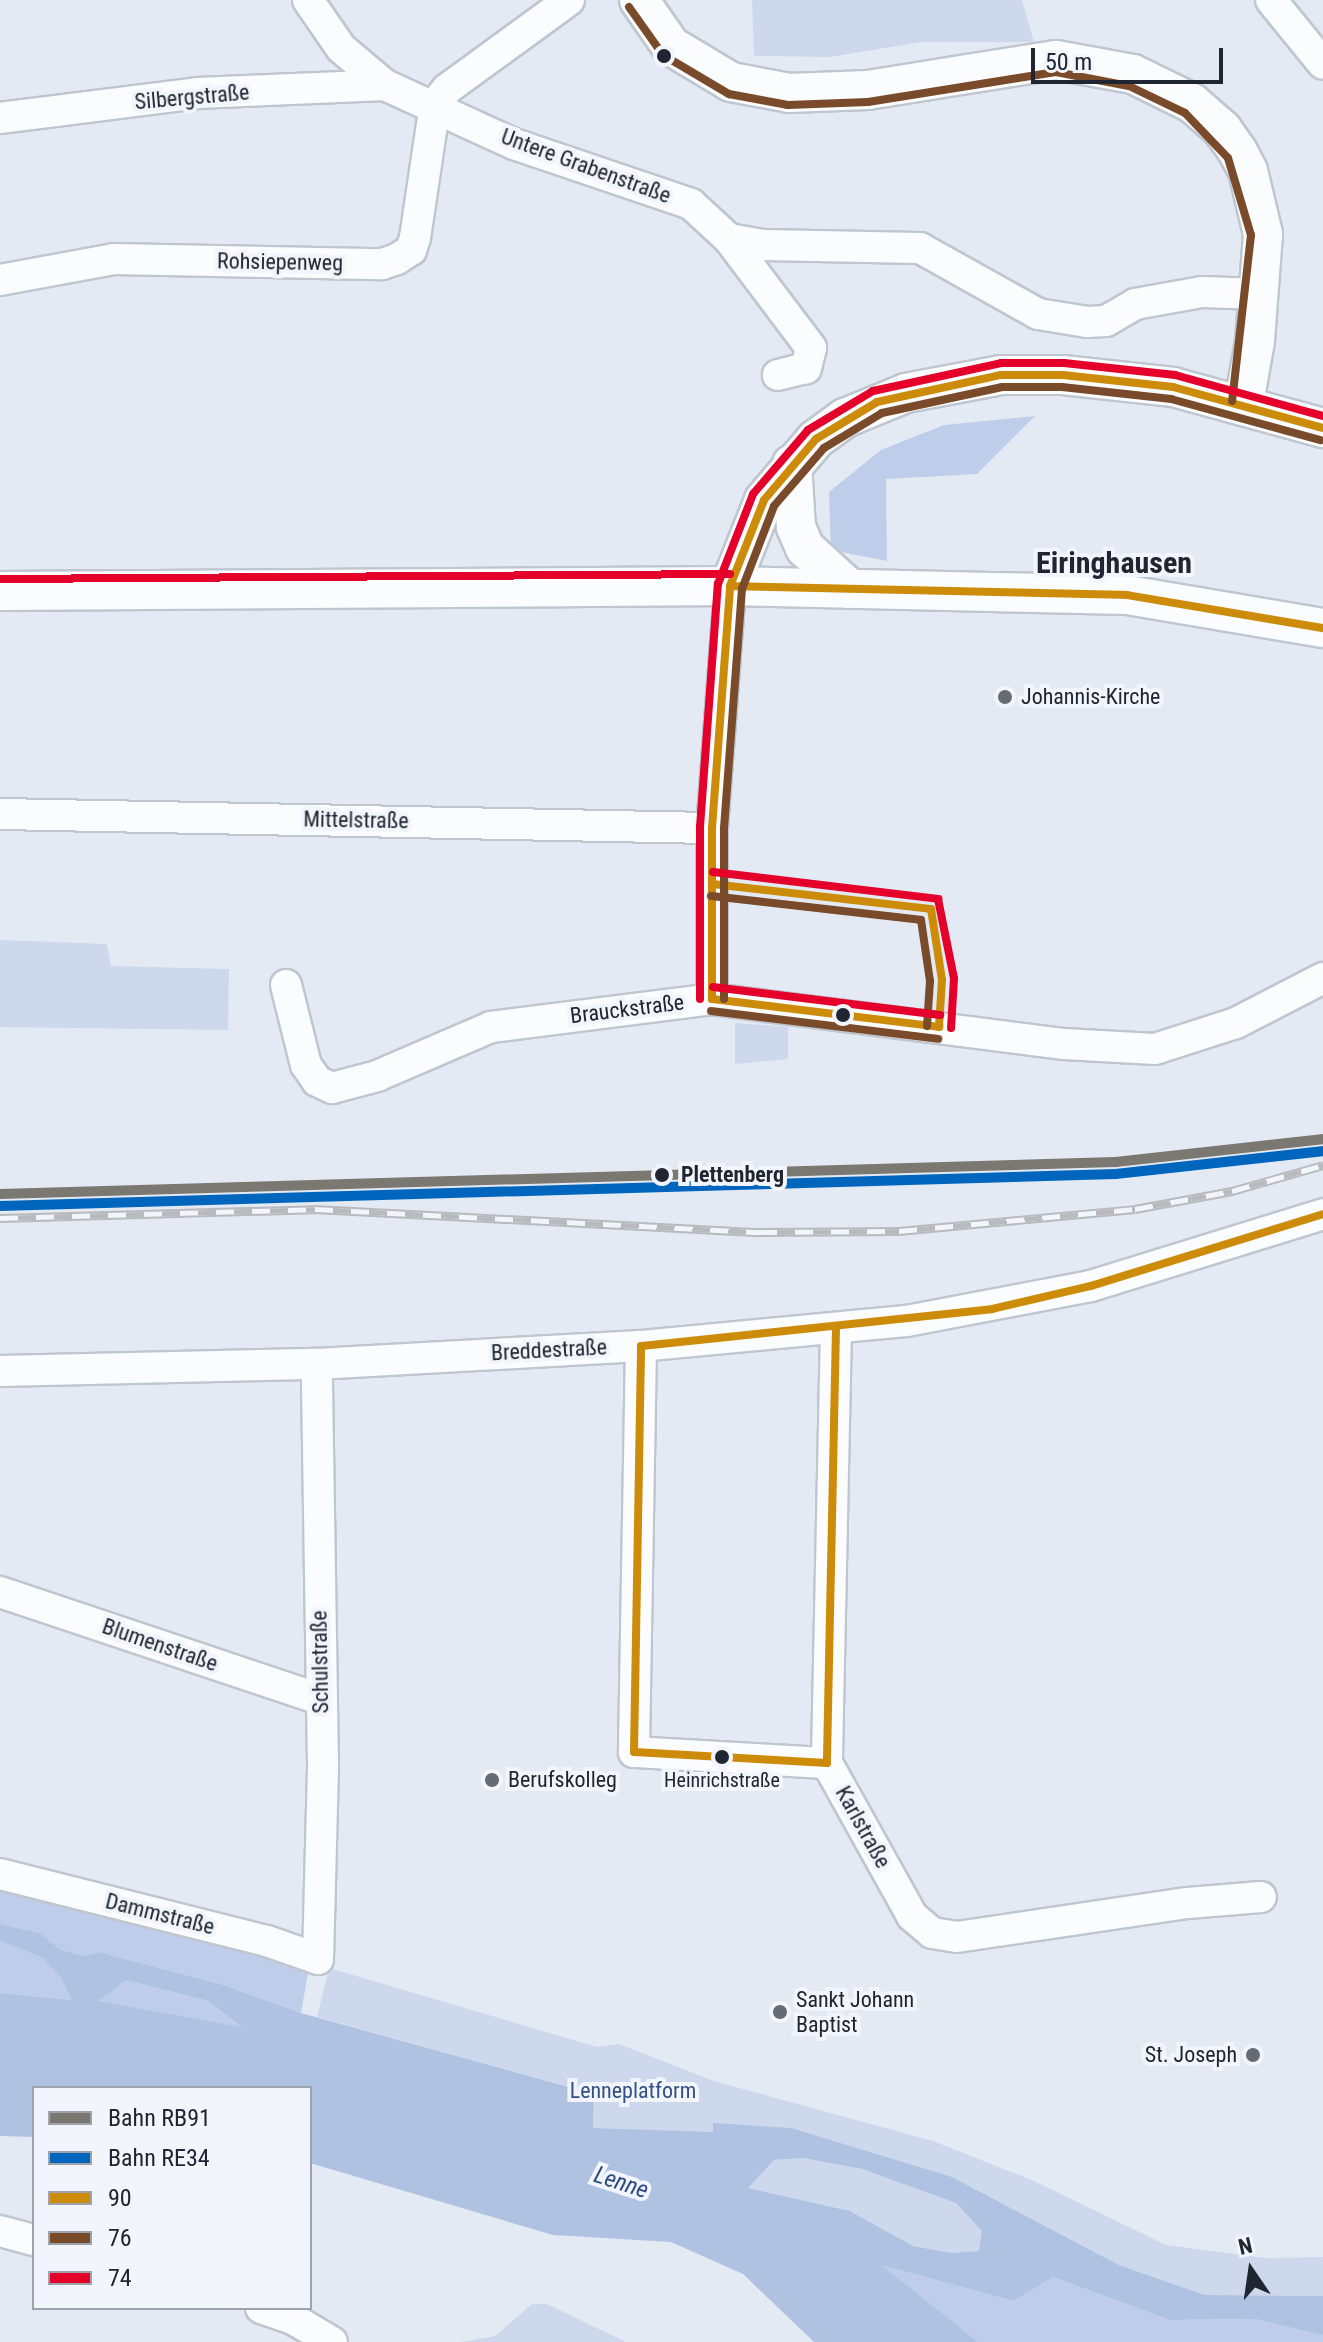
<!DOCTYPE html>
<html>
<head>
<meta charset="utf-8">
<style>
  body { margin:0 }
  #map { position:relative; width:1323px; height:2342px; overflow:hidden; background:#e4eaf4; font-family:"Roboto Condensed",sans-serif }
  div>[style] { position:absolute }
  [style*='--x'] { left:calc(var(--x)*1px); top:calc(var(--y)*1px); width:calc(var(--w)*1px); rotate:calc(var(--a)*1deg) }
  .green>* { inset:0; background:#cdd8ec }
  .forest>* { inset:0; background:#becde9 }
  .water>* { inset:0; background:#b0c2e2 }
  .roads { filter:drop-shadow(2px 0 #c0c6d0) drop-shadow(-2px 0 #c0c6d0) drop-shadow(0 2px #c0c6d0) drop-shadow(0 -2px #c0c6d0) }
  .minor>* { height:30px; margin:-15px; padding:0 15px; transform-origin:15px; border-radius:15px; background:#fbfcfd }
  .major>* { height:38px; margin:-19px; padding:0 19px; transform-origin:19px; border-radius:19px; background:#fbfcfd }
  .rail>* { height:9px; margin-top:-4.5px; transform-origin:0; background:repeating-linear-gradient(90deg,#f2f5fb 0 18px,#b9babe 0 36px); box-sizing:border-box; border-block:2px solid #b9babe }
  .bus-1>* { height:8px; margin:-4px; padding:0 4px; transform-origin:4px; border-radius:4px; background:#cc8c0a }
  .bus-2>* { height:8px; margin:-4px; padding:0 4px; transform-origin:4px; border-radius:4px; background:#7a4b2a }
  .bus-3>* { height:8px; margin:-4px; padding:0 4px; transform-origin:4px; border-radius:4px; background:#e4002b }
  .rail-1>* { height:10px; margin:-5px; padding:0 5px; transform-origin:5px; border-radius:5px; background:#7b7872 }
  .rail-2>* { height:10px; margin:-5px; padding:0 5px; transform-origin:5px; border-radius:5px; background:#0065bd }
  .dots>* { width:22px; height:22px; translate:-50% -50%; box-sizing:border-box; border:4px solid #f2f5fb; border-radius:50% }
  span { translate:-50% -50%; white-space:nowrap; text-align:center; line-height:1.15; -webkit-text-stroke:8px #f2f5fb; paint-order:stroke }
  .bus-label { font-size:20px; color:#202631 }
  .street-label { font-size:22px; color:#202631 }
  .poi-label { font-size:22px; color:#202631 }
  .left { translate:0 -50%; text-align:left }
  .right { translate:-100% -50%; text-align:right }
  .stop-label { font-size:22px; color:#202631; font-weight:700 }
  .park-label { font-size:22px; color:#335186 }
  .water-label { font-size:24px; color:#2d4b80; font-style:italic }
  .district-label { font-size:30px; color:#202631; font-weight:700 }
  .legend { position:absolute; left:32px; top:2086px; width:280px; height:224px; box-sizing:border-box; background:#f2f5fb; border:2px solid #9ea2aa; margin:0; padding:10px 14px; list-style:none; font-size:24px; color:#202631 }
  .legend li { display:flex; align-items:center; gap:16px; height:40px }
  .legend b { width:40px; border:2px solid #9ea2aa }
  .north { position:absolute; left:1211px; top:2230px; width:80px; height:80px; -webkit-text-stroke:6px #f2f5fb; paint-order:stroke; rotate:347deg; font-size:22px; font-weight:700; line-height:32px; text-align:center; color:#202631 }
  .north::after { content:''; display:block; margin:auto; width:28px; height:36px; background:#202631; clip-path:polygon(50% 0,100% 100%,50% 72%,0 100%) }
  .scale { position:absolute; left:1031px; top:48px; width:192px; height:36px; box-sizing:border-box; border:4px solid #202631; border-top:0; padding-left:10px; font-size:24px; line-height:28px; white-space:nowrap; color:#202631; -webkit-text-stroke:6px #f2f5fb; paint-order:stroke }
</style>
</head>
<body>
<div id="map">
  <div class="green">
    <i style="clip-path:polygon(752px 0,1022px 0,1034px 42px,922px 42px,830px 57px,754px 56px)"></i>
    <i style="clip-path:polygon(0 940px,107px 944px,111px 966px,229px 969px,228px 1030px,0 1027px)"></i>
    <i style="clip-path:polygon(735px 1023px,788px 1027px,788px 1059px,735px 1064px)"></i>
    <i style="clip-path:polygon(329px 1968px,597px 2047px,619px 2044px,714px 2081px,933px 2141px,1034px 2181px,1166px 2245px,1265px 2258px,1323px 2257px,1323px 2296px,1205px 2295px,1119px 2265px,952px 2177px,713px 2124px,713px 2133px,593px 2128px,594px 2094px,317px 2017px)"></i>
    <i style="clip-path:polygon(803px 2158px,862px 2169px,956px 2203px,983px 2231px,979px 2251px,952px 2253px,913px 2246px,850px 2211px,747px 2188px,774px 2160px)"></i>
    <i style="clip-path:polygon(532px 2304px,547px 2304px,626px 2342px,461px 2342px,495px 2336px)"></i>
  </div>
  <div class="forest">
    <i style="clip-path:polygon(1035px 416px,977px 474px,886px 479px,887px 561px,831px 550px,829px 492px,881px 450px,944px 425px)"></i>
    <i style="clip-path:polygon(0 1882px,289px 1950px,308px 1973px,301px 2013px,224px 1985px,99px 1952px,84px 1956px,61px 1950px,40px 1933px,0 1924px)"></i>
    <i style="clip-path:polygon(0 1941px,42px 1956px,60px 1976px,73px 2000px,0 1993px)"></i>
    <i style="clip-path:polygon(126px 1980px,208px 2001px,242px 2028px,97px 2001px)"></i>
    <i style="clip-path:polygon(878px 2264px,1014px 2301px,1053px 2277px,1170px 2320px,1256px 2319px,1314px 2331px,1323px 2335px,1323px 2342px,978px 2342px)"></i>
  </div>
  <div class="water">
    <i style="clip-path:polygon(evenodd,0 1924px,40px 1933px,61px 1950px,84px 1956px,99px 1952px,224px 1985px,301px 2013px,594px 2094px,593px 2128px,713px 2132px,713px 2123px,791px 2128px,952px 2177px,1119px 2265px,1205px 2295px,1323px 2296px,1323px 2335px,1256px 2319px,1170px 2320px,1053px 2277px,1014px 2301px,881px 2265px,978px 2342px,814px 2342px,743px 2274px,671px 2242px,553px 2235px,310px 2163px,310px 2088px,34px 2088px,34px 2137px,0 2136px,0 1993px,72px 2000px,60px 1976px,42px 1957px,0 1941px,0 1924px,126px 1980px,208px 2001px,241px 2027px,98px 2001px,126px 1980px,0 1924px,803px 2158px,862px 2169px,956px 2203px,982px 2231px,979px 2251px,952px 2253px,913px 2246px,850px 2211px,748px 2188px,774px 2160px,803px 2158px)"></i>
  </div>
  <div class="roads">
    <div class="minor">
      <i style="--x:308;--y:0;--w:58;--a:55.5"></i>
      <i style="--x:341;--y:48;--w:57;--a:40.1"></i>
      <i style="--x:385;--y:85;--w:142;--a:24.6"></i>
      <i style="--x:514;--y:144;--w:187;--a:18.7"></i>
      <i style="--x:691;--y:204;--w:52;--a:42.6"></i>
      <i style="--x:729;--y:239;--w:36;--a:10"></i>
      <i style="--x:764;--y:245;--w:156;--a:1.1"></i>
      <i style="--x:920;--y:248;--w:135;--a:29.2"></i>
      <i style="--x:1038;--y:314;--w:51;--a:9.1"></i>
      <i style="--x:1088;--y:322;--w:18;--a:-3"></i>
      <i style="--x:1106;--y:321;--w:34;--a:-30"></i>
      <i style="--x:1135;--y:304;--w:68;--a:-10.2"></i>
      <i style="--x:1202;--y:292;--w:56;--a:2"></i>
      <i style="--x:1271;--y:0;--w:82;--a:50.9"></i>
      <i style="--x:0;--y:118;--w:199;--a:-7.2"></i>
      <i style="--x:197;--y:93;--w:188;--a:-2.4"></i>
      <i style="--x:729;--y:239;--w:136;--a:53"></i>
      <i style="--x:811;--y:348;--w:21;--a:104"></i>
      <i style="--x:806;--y:368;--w:29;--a:166"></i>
      <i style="--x:0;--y:280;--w:116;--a:-10.4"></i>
      <i style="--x:114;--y:259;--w:268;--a:1.1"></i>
      <i style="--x:382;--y:264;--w:16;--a:-18"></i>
      <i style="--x:397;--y:259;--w:17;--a:-33"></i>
      <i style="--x:411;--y:250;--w:13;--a:-72"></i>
      <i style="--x:415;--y:238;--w:135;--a:-81.5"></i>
      <i style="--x:435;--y:104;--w:19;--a:-51"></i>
      <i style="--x:447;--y:89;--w:151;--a:-36.1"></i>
      <i style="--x:0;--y:814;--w:712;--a:1.13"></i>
      <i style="--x:286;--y:985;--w:82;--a:76"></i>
      <i style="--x:306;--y:1065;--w:19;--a:55"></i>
      <i style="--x:317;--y:1081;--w:17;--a:25"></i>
      <i style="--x:332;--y:1088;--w:47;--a:-14.9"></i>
      <i style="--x:377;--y:1076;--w:124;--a:-23.3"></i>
      <i style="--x:491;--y:1027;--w:223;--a:-7.2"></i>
      <i style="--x:712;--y:999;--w:355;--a:7.3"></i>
      <i style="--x:1064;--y:1044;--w:91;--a:3.1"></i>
      <i style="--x:1155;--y:1049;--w:85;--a:-17.8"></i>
      <i style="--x:1236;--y:1023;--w:98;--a:-27.3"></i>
      <i style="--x:712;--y:999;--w:171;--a:-90"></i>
      <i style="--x:712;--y:828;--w:243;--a:-85.7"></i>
      <i style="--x:836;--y:1328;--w:435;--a:91.2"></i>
      <i style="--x:827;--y:1763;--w:175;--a:60.9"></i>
      <i style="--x:912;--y:1916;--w:26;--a:40"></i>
      <i style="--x:932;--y:1933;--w:25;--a:9"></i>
      <i style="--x:957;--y:1937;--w:233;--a:-8.4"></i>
      <i style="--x:1188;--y:1903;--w:73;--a:-4.7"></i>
      <i style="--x:641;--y:1346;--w:406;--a:91"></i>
      <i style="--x:634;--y:1752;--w:193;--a:3.3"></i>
      <i style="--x:0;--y:1371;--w:317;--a:-1.3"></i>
      <i style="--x:317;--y:1364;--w:324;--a:-3.2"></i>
      <i style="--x:641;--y:1346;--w:267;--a:-5.4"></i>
      <i style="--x:907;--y:1321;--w:187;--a:-10.8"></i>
      <i style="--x:1091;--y:1286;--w:243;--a:-17.2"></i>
      <i style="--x:0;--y:1592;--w:337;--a:18.5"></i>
      <i style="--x:0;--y:1874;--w:275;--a:14.1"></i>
      <i style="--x:267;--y:1941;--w:54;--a:19.4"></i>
      <i style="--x:318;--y:1959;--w:194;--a:-88.5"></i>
      <i style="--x:323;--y:1765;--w:401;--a:-90.9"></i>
      <i style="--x:0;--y:2231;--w:35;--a:15"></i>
      <i style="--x:261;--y:2308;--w:34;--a:19"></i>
      <i style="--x:293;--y:2319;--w:45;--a:30.5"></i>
    </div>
    <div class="major">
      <i style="--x:639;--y:0;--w:56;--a:55.2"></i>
      <i style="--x:671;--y:46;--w:70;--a:31"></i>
      <i style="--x:731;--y:82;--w:59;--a:10.7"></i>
      <i style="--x:789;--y:93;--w:79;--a:-2.2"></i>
      <i style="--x:868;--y:90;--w:190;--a:-9.1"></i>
      <i style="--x:1056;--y:60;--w:78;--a:10.3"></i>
      <i style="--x:1133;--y:74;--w:66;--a:26.2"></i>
      <i style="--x:1192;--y:103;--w:40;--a:41"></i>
      <i style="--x:1222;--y:129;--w:28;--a:55"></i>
      <i style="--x:1238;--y:152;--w:21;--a:62"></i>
      <i style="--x:1248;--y:171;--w:65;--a:76.6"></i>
      <i style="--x:1263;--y:234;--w:107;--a:94.3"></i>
      <i style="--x:1255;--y:341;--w:63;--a:100.1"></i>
      <i style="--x:792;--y:464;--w:63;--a:86.4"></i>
      <i style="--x:796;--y:527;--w:23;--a:67"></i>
      <i style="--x:805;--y:548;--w:61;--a:42.3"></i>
      <i style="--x:730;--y:586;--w:92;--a:-68.4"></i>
      <i style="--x:764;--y:500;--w:80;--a:-49.6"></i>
      <i style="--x:816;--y:439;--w:36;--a:-36"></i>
      <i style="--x:845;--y:418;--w:66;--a:-22.3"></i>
      <i style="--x:906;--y:393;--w:97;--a:-10.7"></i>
      <i style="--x:1001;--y:375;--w:62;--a:0"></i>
      <i style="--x:1063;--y:375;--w:111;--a:6.2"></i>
      <i style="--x:1173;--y:387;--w:156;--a:15.3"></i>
      <i style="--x:0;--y:591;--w:730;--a:-0.39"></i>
      <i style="--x:730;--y:586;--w:397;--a:1.3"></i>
      <i style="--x:1127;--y:595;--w:199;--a:9.6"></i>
    </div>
  </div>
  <div class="rail">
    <i style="--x:0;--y:1218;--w:315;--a:-1.6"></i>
    <i style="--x:315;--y:1209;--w:445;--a:3"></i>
    <i style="--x:759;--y:1232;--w:140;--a:-0.4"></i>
    <i style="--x:899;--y:1231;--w:237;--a:-5.3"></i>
    <i style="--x:1135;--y:1209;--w:99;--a:-10.5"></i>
    <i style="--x:1232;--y:1191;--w:95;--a:-15.9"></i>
  </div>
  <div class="bus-1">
    <i style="--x:730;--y:586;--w:397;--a:1.3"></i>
    <i style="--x:1127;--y:595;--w:199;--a:9.6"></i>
    <i style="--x:712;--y:884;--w:220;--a:6.5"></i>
    <i style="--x:931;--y:909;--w:72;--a:81.2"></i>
    <i style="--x:942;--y:980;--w:47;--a:93.7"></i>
    <i style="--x:712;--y:999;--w:171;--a:-90"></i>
    <i style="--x:712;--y:828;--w:243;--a:-85.7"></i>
    <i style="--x:730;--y:586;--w:92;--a:-68.4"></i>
    <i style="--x:764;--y:500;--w:80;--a:-49.6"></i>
    <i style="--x:816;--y:439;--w:71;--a:-31.2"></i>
    <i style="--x:877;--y:402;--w:127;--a:-12.3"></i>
    <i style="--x:1001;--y:375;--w:62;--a:0"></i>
    <i style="--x:1063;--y:375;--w:111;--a:6.2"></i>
    <i style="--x:1173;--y:387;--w:156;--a:15.3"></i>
    <i style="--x:712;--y:999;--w:229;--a:7"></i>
    <i style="--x:836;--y:1328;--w:435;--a:91.2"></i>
    <i style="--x:827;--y:1763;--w:193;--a:-176.7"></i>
    <i style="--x:634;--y:1752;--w:406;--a:-89"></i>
    <i style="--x:641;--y:1346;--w:353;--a:-6"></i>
    <i style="--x:992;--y:1309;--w:102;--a:-13.1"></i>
    <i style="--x:1091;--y:1286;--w:243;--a:-17.2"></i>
  </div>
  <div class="bus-2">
    <i style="--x:629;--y:7;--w:59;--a:54.7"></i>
    <i style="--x:663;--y:55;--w:77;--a:30.6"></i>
    <i style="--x:729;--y:94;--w:60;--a:10.6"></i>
    <i style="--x:788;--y:105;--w:80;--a:-2.1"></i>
    <i style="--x:868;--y:102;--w:190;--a:-9.1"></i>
    <i style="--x:1056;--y:72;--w:74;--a:10.9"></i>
    <i style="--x:1129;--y:86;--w:62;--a:25.7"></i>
    <i style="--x:1185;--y:113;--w:62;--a:46.3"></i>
    <i style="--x:1228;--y:158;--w:80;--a:73.4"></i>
    <i style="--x:1251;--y:235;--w:167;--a:96.5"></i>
    <i style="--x:711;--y:896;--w:211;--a:6.5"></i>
    <i style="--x:921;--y:920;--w:62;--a:81.6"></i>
    <i style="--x:930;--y:981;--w:45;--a:93.8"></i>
    <i style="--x:724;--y:999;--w:171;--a:-90"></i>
    <i style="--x:724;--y:828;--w:240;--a:-85.7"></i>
    <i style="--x:742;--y:589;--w:89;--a:-68.9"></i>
    <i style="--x:774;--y:506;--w:77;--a:-49.2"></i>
    <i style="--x:824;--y:448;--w:68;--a:-31.1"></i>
    <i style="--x:882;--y:413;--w:123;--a:-12.2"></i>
    <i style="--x:1002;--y:387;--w:60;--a:0"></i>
    <i style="--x:1062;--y:387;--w:110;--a:6.3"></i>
    <i style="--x:1171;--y:399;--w:155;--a:15.4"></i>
    <i style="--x:711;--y:1011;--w:229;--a:7"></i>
  </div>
  <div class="bus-3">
    <i style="--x:0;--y:579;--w:730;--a:-0.39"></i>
    <i style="--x:713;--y:872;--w:227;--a:6.8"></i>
    <i style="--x:938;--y:899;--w:81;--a:78.6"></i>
    <i style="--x:954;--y:978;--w:50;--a:93.4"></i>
    <i style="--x:713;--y:987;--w:229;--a:7"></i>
    <i style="--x:700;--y:999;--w:172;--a:-90"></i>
    <i style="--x:700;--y:827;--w:244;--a:-85.8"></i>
    <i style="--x:718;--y:584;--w:97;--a:-68.7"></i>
    <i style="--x:753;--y:494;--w:84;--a:-49.3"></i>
    <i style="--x:808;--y:430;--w:76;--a:-31"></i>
    <i style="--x:873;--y:391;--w:131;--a:-12.3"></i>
    <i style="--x:1001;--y:363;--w:63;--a:0"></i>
    <i style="--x:1064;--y:363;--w:112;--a:6.2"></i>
    <i style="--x:1175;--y:375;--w:154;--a:15.5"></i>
  </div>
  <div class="rail-1">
    <i style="--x:0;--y:1194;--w:1116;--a:-1.64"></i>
    <i style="--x:1116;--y:1162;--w:208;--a:-6.3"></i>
  </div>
  <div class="rail-2">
    <i style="--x:0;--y:1206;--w:1116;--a:-1.64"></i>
    <i style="--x:1116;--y:1174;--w:208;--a:-6.3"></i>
  </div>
  <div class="dots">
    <i style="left:664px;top:56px;background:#202631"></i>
    <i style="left:1005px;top:697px;background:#656b75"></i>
    <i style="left:843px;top:1015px;background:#202631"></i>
    <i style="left:662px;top:1175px;background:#202631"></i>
    <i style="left:722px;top:1757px;background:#202631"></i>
    <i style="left:492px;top:1780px;background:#656b75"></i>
    <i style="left:780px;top:2012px;background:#656b75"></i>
    <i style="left:1253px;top:2055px;background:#656b75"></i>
  </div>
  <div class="bus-label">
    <span style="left:722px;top:1780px">Heinrichstraße</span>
  </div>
  <div class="street-label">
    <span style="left:192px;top:97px;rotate:-5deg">Silbergstraße</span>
    <span style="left:586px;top:166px;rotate:20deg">Untere Grabenstraße</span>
    <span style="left:280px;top:262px;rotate:1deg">Rohsiepenweg</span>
    <span style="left:356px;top:820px;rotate:1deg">Mittelstraße</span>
    <span style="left:627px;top:1009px;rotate:-7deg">Brauckstraße</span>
    <span style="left:549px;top:1350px;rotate:-3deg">Breddestraße</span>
    <span style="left:160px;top:1645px;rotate:19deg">Blumenstraße</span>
    <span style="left:320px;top:1662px;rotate:-91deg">Schulstraße</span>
    <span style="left:863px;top:1827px;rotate:61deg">Karlstraße</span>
    <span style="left:160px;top:1914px;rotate:14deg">Dammstraße</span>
  </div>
  <div class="poi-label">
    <span class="left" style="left:1021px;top:697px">Johannis-Kirche</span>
    <span class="left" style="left:508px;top:1780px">Berufskolleg</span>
    <span class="left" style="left:796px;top:2012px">Sankt Johann<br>Baptist</span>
    <span class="right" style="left:1237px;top:2055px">St. Joseph</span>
  </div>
  <div class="stop-label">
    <span class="left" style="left:681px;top:1175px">Plettenberg</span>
  </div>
  <div class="park-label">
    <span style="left:633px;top:2091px">Lenneplatform</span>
  </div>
  <div class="water-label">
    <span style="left:621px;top:2183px;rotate:18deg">Lenne</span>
  </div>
  <div class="district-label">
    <span style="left:1114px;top:563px">Eiringhausen</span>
  </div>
  <ul class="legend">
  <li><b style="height:10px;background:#7b7872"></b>Bahn RB91</li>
  <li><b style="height:10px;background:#0065bd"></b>Bahn RE34</li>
  <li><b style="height:10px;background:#cc8c0a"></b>90</li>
  <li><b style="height:10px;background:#7a4b2a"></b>76</li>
  <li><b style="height:10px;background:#e4002b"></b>74</li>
  </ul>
  <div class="north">N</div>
  <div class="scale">50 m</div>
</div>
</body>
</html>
